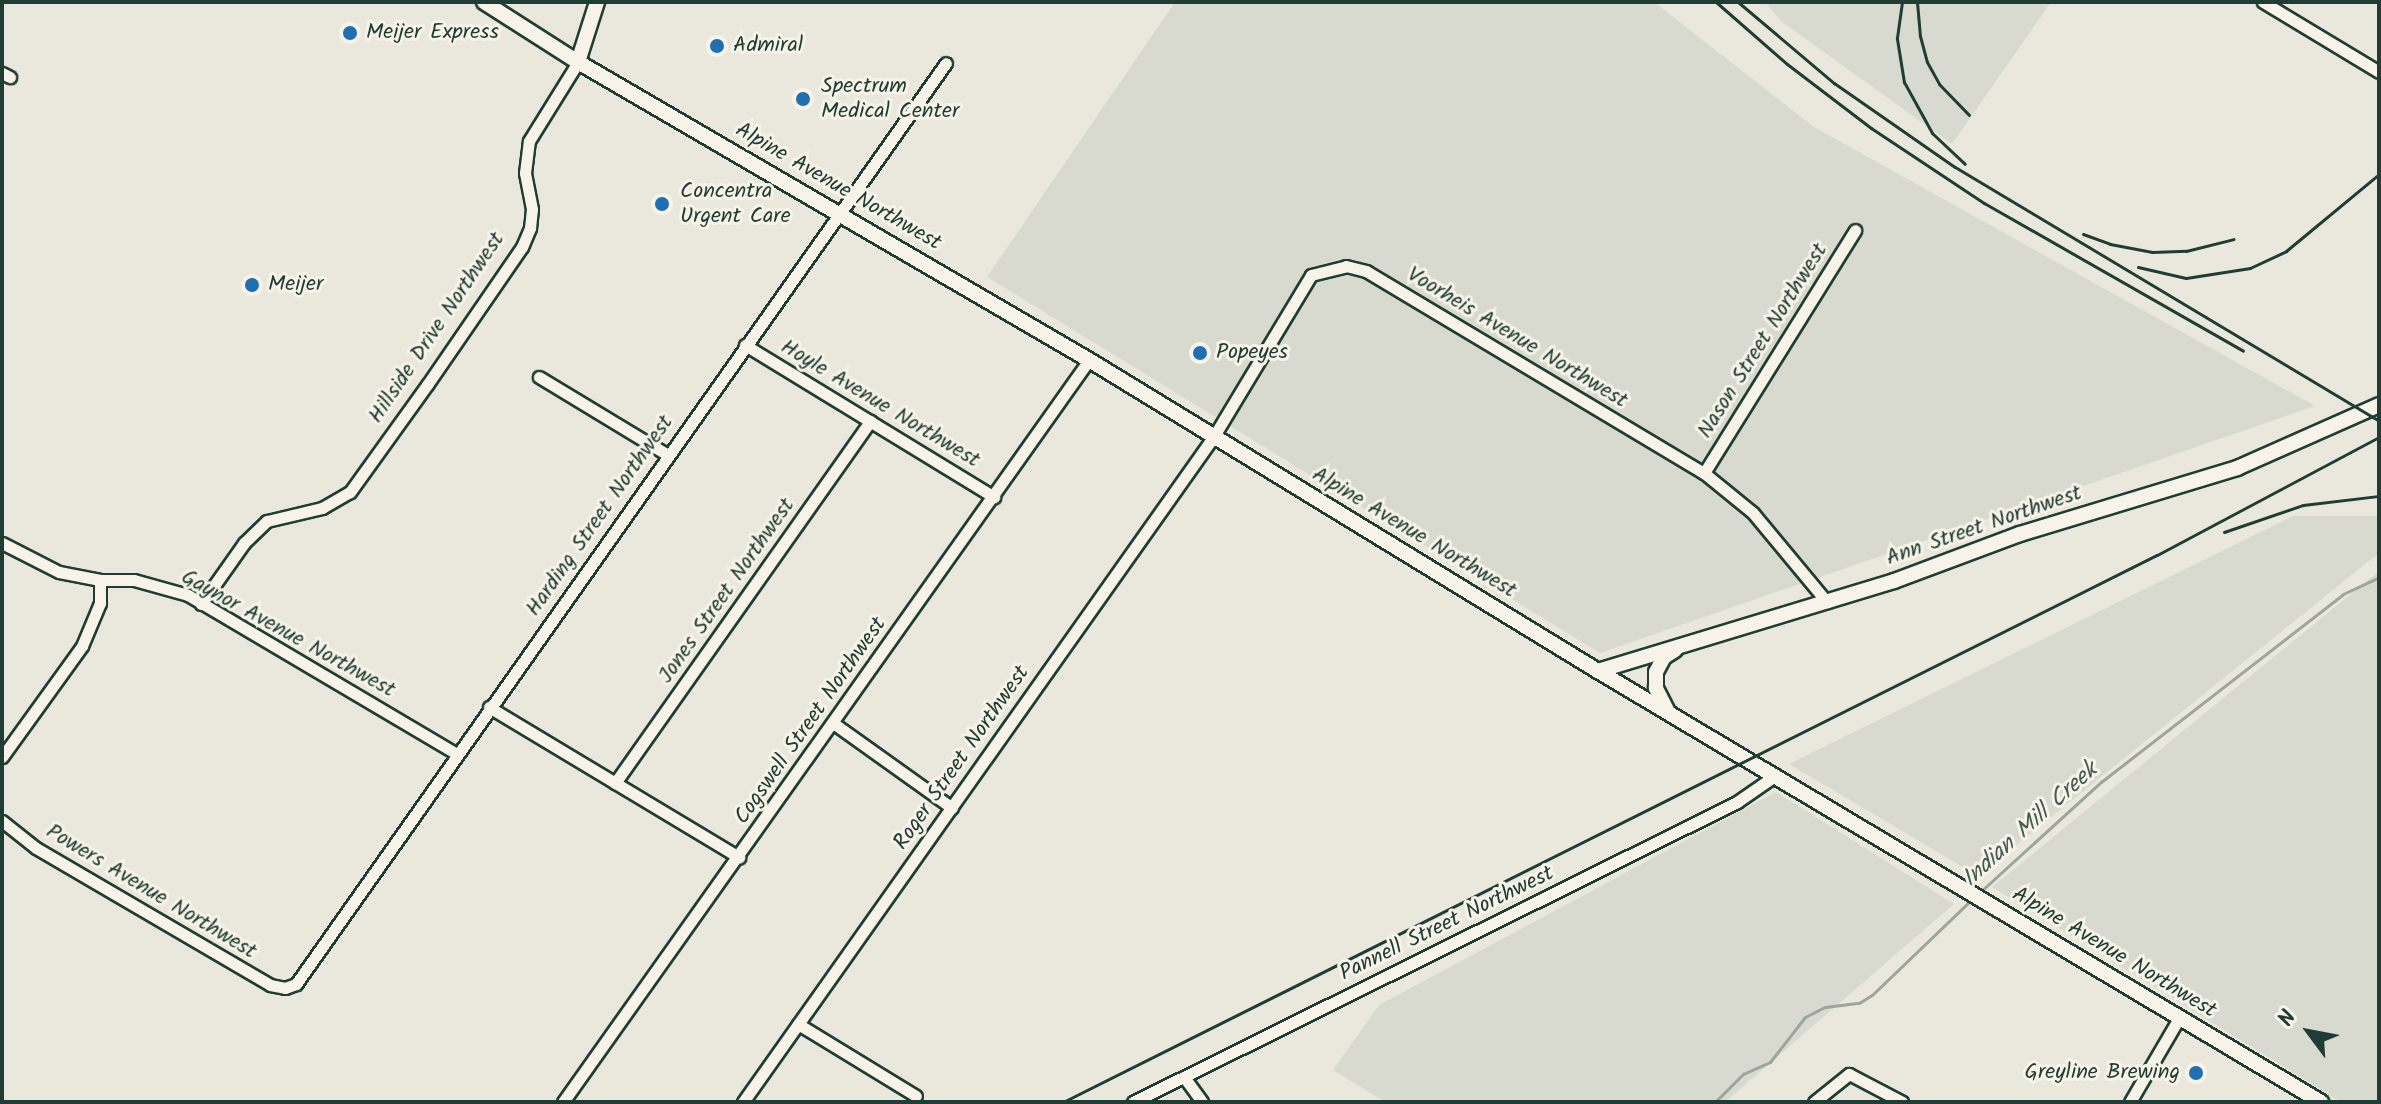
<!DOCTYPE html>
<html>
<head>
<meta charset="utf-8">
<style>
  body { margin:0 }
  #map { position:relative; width:2381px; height:1104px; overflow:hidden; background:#eae8dd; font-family:Kalam,sans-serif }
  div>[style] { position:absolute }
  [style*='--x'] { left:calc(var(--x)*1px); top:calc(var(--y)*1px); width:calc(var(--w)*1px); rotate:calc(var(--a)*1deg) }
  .built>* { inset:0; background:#d9dacf }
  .stream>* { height:3px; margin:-1.5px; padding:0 1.5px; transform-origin:1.5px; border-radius:1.5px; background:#9ca69c }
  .roads { filter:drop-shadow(2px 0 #1f3d34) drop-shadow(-2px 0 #1f3d34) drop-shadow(0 2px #1f3d34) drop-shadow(0 -2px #1f3d34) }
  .minor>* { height:11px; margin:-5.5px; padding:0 5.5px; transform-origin:5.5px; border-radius:5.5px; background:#f7f3e8 }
  .major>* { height:14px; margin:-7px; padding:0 7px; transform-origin:7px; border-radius:7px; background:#f7f3e8 }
  .rail>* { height:3px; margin:-1.5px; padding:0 1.5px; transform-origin:1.5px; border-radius:1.5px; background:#1f3d34 }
  .dots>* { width:22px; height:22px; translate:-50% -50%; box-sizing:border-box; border:4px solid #f7f3e8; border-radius:50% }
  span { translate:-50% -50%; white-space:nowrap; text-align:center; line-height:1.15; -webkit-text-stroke:6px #f7f3e8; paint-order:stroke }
  .poi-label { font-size:22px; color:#1f3d34 }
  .left { translate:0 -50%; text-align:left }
  .right { translate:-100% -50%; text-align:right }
  .street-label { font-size:22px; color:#1f3d34 }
  .water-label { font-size:24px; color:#445c53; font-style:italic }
  .frame { position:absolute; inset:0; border:4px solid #1f3d34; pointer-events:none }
  .north { position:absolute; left:2269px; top:992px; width:80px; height:80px; -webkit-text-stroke:6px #f7f3e8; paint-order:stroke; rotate:302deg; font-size:22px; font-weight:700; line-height:32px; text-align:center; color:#1f3d34 }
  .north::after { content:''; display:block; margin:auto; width:28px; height:36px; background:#1f3d34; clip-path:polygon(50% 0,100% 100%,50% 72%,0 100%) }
</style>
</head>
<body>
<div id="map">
  <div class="built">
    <i style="clip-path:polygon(1175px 2px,1654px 2px,1814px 127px,2315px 406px,1600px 653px,987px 277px)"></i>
    <i style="clip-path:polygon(1765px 2px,2051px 2px,1952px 144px,1782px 22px)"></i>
    <i style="clip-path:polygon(2293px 516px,2379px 516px,2379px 553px,1978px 876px,1789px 764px)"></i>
    <i style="clip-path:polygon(2379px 571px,2379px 1102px,2341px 1102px,1992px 887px)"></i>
    <i style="clip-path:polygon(1776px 792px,1954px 904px,1725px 1102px,1385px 1102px,1333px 1070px,1379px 1005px)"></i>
  </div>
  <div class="stream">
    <i style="--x:1980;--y:892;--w:164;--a:-42.3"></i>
    <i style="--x:2101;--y:782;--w:306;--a:-37.8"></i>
    <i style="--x:2343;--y:594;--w:40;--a:-25"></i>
    <i style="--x:1715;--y:1102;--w:40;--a:-45"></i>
    <i style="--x:1743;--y:1074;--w:30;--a:-24"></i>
    <i style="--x:1770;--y:1062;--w:57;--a:-52.1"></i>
    <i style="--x:1805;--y:1017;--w:22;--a:-27"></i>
    <i style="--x:1825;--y:1007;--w:34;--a:-7"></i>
    <i style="--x:1859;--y:1003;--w:15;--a:-32"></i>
    <i style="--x:1872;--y:995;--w:137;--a:-43.8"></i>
  </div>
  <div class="roads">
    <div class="minor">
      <i style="--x:2263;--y:2;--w:135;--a:31.1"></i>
      <i style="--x:2;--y:73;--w:9;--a:27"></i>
      <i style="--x:745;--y:345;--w:292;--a:31.4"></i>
      <i style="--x:539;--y:377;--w:151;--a:31.2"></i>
      <i style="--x:1704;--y:473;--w:286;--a:-58.1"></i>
      <i style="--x:2;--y:543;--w:64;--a:27"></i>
      <i style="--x:59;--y:572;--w:42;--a:11"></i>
      <i style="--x:100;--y:580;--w:34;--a:0"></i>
      <i style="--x:134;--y:580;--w:56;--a:15.5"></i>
      <i style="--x:188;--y:595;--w:312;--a:30.6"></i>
      <i style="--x:201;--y:604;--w:75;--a:-54.8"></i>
      <i style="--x:244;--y:543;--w:32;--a:-44"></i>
      <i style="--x:267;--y:521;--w:57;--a:-13.3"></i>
      <i style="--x:322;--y:508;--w:32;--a:-30"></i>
      <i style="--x:350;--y:492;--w:132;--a:-54.3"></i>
      <i style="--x:427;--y:385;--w:168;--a:-55.5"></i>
      <i style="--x:522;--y:247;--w:21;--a:-67"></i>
      <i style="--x:530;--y:228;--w:19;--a:-84"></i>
      <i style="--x:532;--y:209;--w:37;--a:-101"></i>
      <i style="--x:525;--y:173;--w:32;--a:-83"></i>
      <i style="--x:529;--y:141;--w:93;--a:-58.2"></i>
      <i style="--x:489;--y:707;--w:292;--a:31"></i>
      <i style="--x:833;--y:723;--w:146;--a:35.5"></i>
      <i style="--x:2;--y:757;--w:137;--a:-54.2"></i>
      <i style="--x:82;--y:646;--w:47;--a:-67.3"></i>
      <i style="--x:100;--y:603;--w:23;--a:-90"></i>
      <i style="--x:615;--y:783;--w:443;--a:-54.8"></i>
      <i style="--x:2;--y:821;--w:43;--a:38.5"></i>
      <i style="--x:36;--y:848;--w:271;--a:30.3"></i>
      <i style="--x:270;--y:985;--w:15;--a:11"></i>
      <i style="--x:285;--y:988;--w:12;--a:-20"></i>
      <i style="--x:296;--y:984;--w:1127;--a:-54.79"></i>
      <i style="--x:798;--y:1024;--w:138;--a:31.4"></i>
      <i style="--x:1184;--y:1077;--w:31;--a:54"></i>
      <i style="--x:563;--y:1102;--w:910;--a:-54.67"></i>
      <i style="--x:743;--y:1102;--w:816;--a:-54.73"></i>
      <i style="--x:1214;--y:436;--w:188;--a:-58.9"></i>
      <i style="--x:1311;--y:275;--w:36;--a:-14"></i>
      <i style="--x:1346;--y:266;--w:21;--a:14"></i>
      <i style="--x:1366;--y:271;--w:394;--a:30.9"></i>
      <i style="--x:1704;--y:473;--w:63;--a:39.2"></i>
      <i style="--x:1753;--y:513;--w:116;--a:50.3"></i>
      <i style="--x:1133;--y:1102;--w:674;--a:-26.41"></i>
      <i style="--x:1737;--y:802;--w:47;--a:-34.7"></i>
      <i style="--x:1814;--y:1102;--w:45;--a:-38.7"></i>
      <i style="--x:1849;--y:1074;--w:60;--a:27.8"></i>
      <i style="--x:2130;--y:1102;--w:97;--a:-59.7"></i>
    </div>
    <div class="major">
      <i style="--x:484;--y:2;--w:112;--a:32.6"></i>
      <i style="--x:578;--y:62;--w:592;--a:30.25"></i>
      <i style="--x:1089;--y:360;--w:596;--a:31.43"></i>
      <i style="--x:1598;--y:671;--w:842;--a:30.8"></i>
      <i style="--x:578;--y:62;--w:63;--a:-72.4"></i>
      <i style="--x:1598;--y:671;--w:309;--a:-16.9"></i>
      <i style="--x:1894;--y:581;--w:134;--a:-20.5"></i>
      <i style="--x:2020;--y:534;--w:227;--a:-16.9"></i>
      <i style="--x:2237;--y:468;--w:155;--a:-23.9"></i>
      <i style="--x:1667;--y:710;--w:25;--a:-117"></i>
      <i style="--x:1656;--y:688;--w:16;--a:-90"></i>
      <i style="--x:1656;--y:672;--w:17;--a:-62"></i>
      <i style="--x:1664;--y:657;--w:13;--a:-32"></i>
    </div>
  </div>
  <div class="rail">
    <i style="--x:1716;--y:2;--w:94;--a:41.1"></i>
    <i style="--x:1787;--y:64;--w:106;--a:37.3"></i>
    <i style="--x:1871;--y:128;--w:136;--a:33.6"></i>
    <i style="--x:1984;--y:203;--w:298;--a:29.7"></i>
    <i style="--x:1738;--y:2;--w:126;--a:40.2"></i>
    <i style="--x:1834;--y:83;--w:147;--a:34.8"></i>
    <i style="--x:1955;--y:167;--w:494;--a:30.9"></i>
    <i style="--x:1902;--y:2;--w:37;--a:98"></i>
    <i style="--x:1897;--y:39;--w:44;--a:80.8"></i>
    <i style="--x:1904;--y:82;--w:58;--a:61.2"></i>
    <i style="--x:1932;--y:133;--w:45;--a:43.2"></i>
    <i style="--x:1917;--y:2;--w:34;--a:85"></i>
    <i style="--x:1920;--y:36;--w:27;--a:75"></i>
    <i style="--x:1927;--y:62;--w:25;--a:61"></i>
    <i style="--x:1939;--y:84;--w:43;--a:45.9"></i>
    <i style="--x:2083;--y:234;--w:29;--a:20"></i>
    <i style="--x:2110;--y:244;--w:43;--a:10.8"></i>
    <i style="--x:2152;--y:252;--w:34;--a:-2"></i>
    <i style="--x:2186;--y:251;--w:49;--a:-14"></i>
    <i style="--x:2138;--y:267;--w:49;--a:12.9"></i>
    <i style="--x:2186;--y:278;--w:65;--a:-8.9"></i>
    <i style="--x:2250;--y:268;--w:40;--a:-25"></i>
    <i style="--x:2286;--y:251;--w:121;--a:-39.6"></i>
    <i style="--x:2224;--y:532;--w:83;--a:-18.9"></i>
    <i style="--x:2303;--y:505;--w:77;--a:-6.8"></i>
    <i style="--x:1063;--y:1102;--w:1223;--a:-26.57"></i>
    <i style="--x:2157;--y:555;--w:251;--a:-28"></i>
  </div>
  <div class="dots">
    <i style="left:350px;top:33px;background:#1f6fb2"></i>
    <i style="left:717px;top:46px;background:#1f6fb2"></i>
    <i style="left:803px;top:99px;background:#1f6fb2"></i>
    <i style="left:662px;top:204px;background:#1f6fb2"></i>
    <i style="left:252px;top:285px;background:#1f6fb2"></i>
    <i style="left:1200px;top:353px;background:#1f6fb2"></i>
    <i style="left:2196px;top:1073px;background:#1f6fb2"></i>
  </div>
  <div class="poi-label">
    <span class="left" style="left:366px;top:33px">Meijer Express</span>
    <span class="left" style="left:733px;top:46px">Admiral</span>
    <span class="left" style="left:821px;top:99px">Spectrum<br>Medical Center</span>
    <span class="left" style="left:680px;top:204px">Concentra<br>Urgent Care</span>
    <span class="left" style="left:268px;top:285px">Meijer</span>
    <span class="left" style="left:1216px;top:353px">Popeyes</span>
    <span class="right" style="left:2180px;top:1073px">Greyline Brewing</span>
  </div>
  <div class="street-label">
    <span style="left:838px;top:187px;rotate:30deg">Alpine Avenue Northwest</span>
    <span style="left:437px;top:328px;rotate:-56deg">Hillside Drive Northwest</span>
    <span style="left:1517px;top:338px;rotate:31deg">Voorheis Avenue Northwest</span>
    <span style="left:1763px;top:341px;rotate:-58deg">Nason Street Northwest</span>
    <span style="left:880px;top:404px;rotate:31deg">Hoyle Avenue Northwest</span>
    <span style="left:600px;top:516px;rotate:-55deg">Harding Street Northwest</span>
    <span style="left:1984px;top:526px;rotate:-19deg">Ann Street Northwest</span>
    <span style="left:1414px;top:533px;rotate:31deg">Alpine Avenue Northwest</span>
    <span style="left:727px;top:591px;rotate:-55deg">Jones Street Northwest</span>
    <span style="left:288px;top:634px;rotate:29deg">Gaynor Avenue Northwest</span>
    <span style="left:811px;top:721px;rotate:-55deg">Cogswell Street Northwest</span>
    <span style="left:962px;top:758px;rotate:-55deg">Roger Street Northwest</span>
    <span style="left:151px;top:892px;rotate:31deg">Powers Avenue Northwest</span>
    <span style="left:1447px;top:924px;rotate:-26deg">Pannell Street Northwest</span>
    <span style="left:2114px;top:953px;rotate:31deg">Alpine Avenue Northwest</span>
  </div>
  <div class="water-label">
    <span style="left:2030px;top:825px;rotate:-42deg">Indian Mill Creek</span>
  </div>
  <div class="frame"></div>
  <div class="north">N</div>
</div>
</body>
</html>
